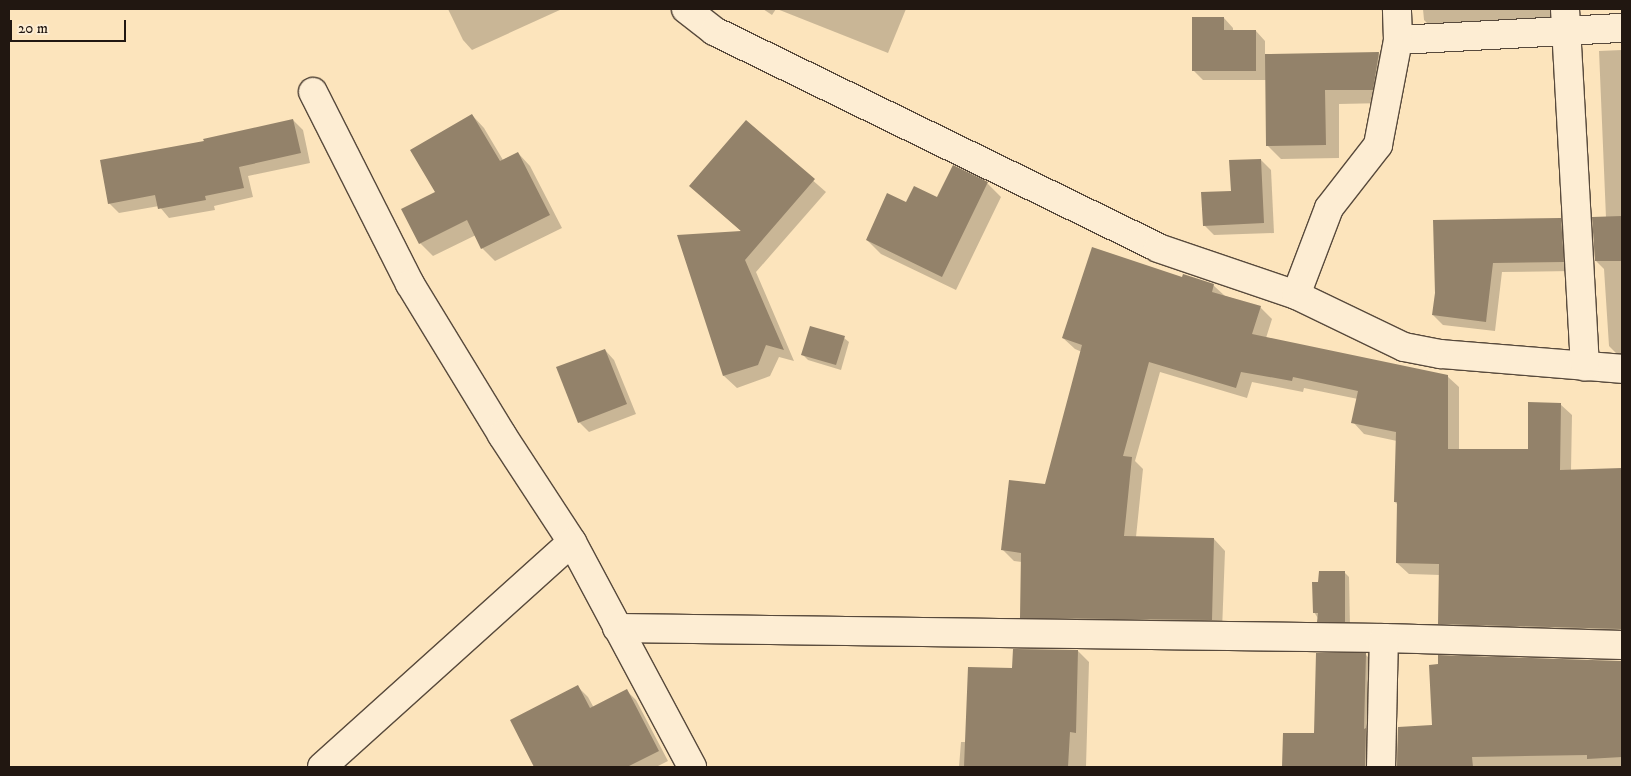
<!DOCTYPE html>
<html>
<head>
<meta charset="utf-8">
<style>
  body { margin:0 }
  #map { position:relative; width:1631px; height:776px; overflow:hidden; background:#fce4bc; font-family:"IM FELL DW Pica",serif }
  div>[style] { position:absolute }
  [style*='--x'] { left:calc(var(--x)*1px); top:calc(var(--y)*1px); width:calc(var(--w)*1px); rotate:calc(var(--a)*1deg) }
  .shadow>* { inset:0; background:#0003 }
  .building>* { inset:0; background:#93826a }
  .roads { filter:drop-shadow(1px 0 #584a3c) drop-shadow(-1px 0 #584a3c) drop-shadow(0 1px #584a3c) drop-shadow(0 -1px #584a3c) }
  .minor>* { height:28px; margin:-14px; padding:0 14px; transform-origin:14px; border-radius:14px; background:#fdedd3 }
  span { translate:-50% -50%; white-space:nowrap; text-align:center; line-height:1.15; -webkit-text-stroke:4px #fdedd3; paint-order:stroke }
  .frame { position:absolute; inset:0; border:10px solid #211711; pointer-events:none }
  .scale { position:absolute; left:10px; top:20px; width:116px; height:22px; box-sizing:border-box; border:2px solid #211711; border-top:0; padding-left:6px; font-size:15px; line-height:18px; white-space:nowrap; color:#211711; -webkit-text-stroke:4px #fdedd3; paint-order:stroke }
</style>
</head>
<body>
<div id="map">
  <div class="shadow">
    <i style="clip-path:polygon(448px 9px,562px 9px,472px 50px,463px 40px)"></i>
    <i style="clip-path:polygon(763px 9px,776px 9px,772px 15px)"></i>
    <i style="clip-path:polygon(777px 9px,906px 9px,888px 53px)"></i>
    <i style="clip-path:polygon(1423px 9px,1568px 9px,1564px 17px,1438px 34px,1424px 20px)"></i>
    <i style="clip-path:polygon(1224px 18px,1233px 28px,1233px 31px,1256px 31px,1265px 41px,1265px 55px,1379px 53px,1393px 67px,1386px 103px,1339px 104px,1339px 158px,1281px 159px,1267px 145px,1267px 80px,1203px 80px,1193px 70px)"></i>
    <i style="clip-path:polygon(1622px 50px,1622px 359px,1609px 346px,1604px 269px,1596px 261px,1606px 218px,1599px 51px)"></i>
    <i style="clip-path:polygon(472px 115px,484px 128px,503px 160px,518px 153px,530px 166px,562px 228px,495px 261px,482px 248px,476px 235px,433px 256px,420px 243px,437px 193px)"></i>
    <i style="clip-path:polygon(293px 120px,303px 130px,310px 163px,248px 176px,253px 197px,214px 206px,215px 210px,169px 218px,159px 206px,119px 213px,109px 203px,205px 142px)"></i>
    <i style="clip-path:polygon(746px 122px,826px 192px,756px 272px,794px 361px,779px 357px,770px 376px,737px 388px,724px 376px,742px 232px,691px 186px)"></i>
    <i style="clip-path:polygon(1261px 160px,1271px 170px,1274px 233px,1214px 235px,1204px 225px)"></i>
    <i style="clip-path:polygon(987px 183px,1001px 197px,956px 290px,881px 254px,867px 240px,907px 203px,938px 199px)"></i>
    <i style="clip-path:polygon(1561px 219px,1570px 229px,1573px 271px,1502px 272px,1495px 331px,1443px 325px,1433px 315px,1436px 293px)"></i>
    <i style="clip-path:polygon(1183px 278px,1213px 285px,1225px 296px,1260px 307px,1272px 319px,1266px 338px,1447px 376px,1459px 387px,1459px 450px,1529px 450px,1560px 404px,1572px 415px,1571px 471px,1622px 470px,1622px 640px,1451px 635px,1439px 623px,1440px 575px,1409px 574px,1397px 563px,1398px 505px,1395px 502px,1397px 441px,1364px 434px,1353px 422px,1358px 399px,1304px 388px,1303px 392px,1252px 382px,1247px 398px,1160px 372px,1135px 461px,1143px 469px,1136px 537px,1214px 539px,1225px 551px,1222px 631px,1032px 629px,1021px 617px,1022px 562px,1014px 561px,1003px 550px,1046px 485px,1082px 352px,1075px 349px,1063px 338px)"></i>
    <i style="clip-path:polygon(844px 338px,849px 342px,841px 370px,808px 360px,803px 355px)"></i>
    <i style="clip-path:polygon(605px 350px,614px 360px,636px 414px,589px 432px,579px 422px)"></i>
    <i style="clip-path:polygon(1344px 572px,1349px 577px,1350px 626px,1323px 626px,1314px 612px)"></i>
    <i style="clip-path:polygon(1078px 651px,1089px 662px,1086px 767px,959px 767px,961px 742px,966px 742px,1014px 670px)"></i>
    <i style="clip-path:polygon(1366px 655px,1377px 666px,1377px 767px,1283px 767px,1284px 734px,1315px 735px)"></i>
    <i style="clip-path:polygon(1439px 656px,1622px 662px,1622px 767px,1396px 767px,1399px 728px,1434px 726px)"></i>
    <i style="clip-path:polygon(578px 687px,588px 697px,594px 708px,627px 691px,636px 700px,668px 761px,656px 767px,536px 767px,512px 721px)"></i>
  </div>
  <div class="building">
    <i style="clip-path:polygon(1192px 17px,1224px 17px,1224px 30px,1256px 30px,1256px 71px,1192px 71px)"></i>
    <i style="clip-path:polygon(1379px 52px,1373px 90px,1325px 90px,1326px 145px,1266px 146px,1265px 54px)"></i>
    <i style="clip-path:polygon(472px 114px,500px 161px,518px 152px,550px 215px,481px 249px,467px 220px,419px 244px,401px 209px,435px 192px,410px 150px)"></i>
    <i style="clip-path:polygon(293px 119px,301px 153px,239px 167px,244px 188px,205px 196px,206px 200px,158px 209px,155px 195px,108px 204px,100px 160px,204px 141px,203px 139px)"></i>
    <i style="clip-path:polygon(746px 120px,815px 179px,745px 260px,784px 350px,766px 345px,758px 365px,723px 376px,677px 235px,741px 231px,689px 186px)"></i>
    <i style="clip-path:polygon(1261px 159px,1264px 223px,1203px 226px,1201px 192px,1231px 191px,1229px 160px)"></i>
    <i style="clip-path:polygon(953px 165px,988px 182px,942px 277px,866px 240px,887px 193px,906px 202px,914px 186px,937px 197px)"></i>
    <i style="clip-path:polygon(1622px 216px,1622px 261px,1595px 261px,1592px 217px)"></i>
    <i style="clip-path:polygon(1561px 218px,1564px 262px,1493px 263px,1486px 322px,1432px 315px,1435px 293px,1433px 220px)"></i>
    <i style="clip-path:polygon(1092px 247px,1182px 277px,1183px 274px,1214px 284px,1212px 292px,1261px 306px,1252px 334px,1448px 375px,1448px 449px,1528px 449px,1528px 402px,1561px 403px,1560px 470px,1622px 468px,1622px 629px,1438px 624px,1439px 564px,1396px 563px,1397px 502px,1394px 502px,1396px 432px,1351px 423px,1358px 391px,1293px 377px,1292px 381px,1241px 372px,1236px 388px,1149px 362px,1123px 456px,1132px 457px,1124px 536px,1214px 538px,1212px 620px,1020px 618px,1021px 553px,1001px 550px,1009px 480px,1045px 484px,1082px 345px,1062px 338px)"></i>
    <i style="clip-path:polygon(810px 326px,845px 336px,836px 365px,801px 355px)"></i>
    <i style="clip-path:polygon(605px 349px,627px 404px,578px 423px,556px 367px)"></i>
    <i style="clip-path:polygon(1319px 571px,1345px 571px,1345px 622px,1317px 622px,1318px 613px,1313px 613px,1312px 582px,1318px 582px)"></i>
    <i style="clip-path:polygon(1013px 649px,1078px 650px,1076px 733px,1070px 732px,1068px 767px,964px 767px,968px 667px,1012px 668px)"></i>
    <i style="clip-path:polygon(1316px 653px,1366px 653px,1364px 729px,1366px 728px,1365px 767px,1282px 767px,1283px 733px,1314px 733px)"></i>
    <i style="clip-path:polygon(1438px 655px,1622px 661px,1622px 757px,1587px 759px,1587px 755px,1472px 757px,1473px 767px,1397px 767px,1398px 727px,1432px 725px,1429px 665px,1438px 664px)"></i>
    <i style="clip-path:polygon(578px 685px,590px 708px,627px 689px,659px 751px,627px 767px,534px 767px,510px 720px)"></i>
  </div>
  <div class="roads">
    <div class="minor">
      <i style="--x:686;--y:9;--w:36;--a:38"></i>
      <i style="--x:714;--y:31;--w:494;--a:26"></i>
      <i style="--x:1158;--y:248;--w:146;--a:18.8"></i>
      <i style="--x:1296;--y:295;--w:120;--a:25.7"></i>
      <i style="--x:1404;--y:347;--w:38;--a:11"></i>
      <i style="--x:1441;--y:354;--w:182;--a:4.7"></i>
      <i style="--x:1565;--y:9;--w:358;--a:86.8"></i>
      <i style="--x:1398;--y:40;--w:224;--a:-3.1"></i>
      <i style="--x:313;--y:92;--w:215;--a:63.2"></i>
      <i style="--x:410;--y:284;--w:177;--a:58.6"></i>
      <i style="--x:502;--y:435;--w:128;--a:56.8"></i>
      <i style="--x:572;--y:542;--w:255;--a:61.9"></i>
      <i style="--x:1296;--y:295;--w:93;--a:-69.2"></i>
      <i style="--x:1329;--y:208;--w:80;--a:-52.1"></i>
      <i style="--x:1378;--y:145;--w:107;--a:-79.2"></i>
      <i style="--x:1398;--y:40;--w:31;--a:-92"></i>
      <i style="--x:617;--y:628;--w:767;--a:0.75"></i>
      <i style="--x:1384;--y:638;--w:238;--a:1.7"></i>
      <i style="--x:322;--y:767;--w:336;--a:-42"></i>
      <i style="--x:1381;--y:767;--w:129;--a:-88.7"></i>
    </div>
  </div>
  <div class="frame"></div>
  <div class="scale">20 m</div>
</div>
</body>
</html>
